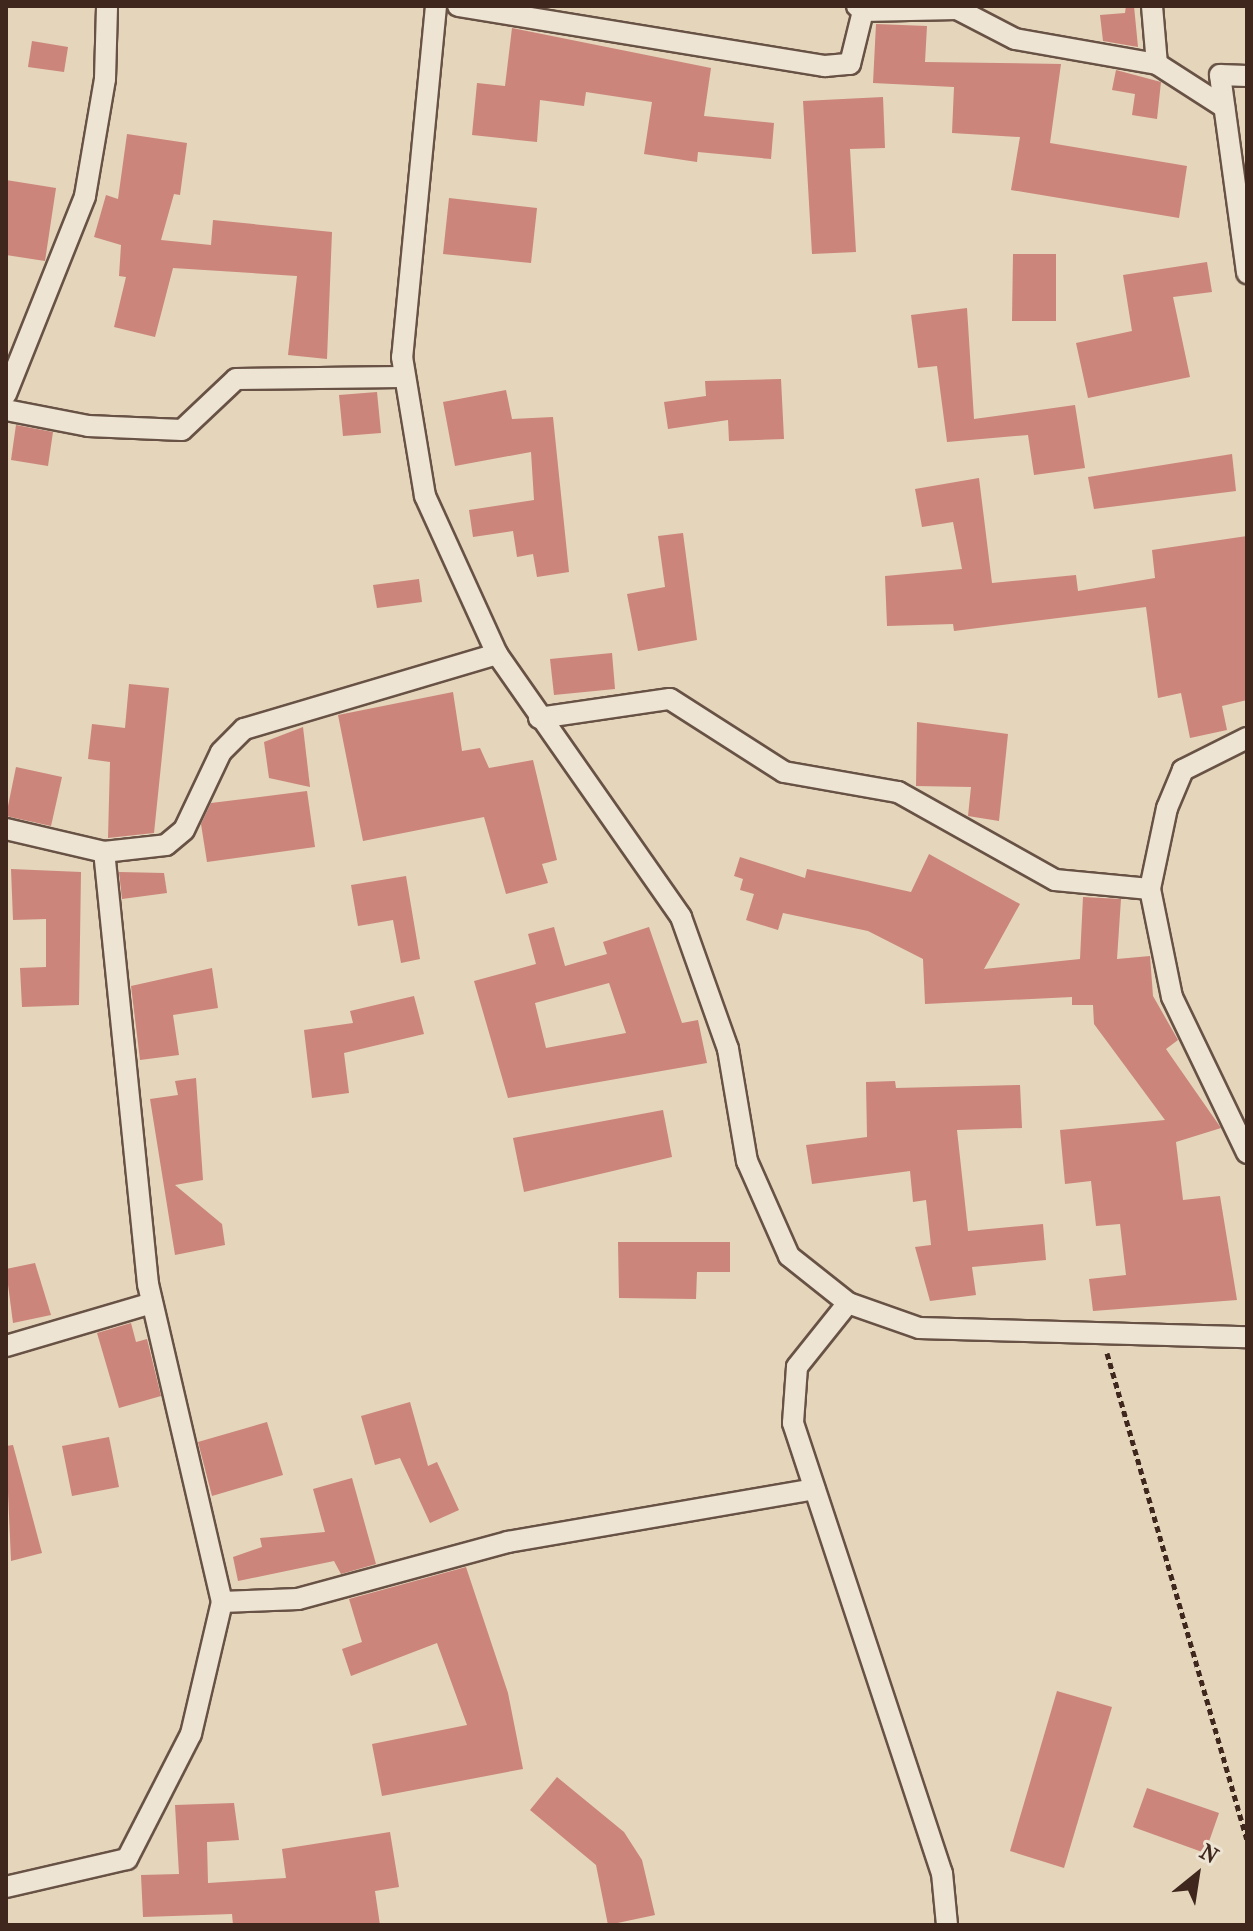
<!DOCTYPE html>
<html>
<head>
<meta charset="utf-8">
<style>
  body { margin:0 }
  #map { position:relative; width:1253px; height:1931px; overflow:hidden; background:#e4d5bb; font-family:"IM FELL French Canon",serif }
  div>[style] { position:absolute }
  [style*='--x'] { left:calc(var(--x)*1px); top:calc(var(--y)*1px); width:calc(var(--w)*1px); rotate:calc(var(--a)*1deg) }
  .building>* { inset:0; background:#cb857a }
  .path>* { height:5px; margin-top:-2.5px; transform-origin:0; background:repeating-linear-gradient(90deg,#3f271e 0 6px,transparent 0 10px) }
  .roads { filter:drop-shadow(2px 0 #685245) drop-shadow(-2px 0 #685245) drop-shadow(0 2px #685245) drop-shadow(0 -2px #685245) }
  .street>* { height:20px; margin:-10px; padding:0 10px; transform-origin:10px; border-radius:10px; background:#ede4d3 }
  span { translate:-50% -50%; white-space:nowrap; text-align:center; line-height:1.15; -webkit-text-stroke:8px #ede4d3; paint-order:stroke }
  .frame { position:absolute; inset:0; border:8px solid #3f271e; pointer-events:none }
  .north { position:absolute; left:1157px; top:1835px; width:80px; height:80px; -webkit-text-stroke:6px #ede4d3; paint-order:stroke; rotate:30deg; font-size:22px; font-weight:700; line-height:32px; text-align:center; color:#3f271e }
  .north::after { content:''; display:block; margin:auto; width:28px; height:36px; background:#3f271e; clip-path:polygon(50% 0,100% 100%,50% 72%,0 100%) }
</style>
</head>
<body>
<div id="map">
  <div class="building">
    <i style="clip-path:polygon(1126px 6px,1134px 6px,1138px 47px,1103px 41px,1100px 15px,1125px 13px)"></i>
    <i style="clip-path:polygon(876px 24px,927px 26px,925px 62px,1061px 64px,1050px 143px,1187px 166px,1179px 218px,1011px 190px,1020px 137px,952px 133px,954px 87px,873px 83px)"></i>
    <i style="clip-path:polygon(512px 28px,711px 68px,704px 116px,774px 123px,771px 159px,698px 152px,697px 162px,644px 154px,652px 102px,586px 92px,584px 106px,540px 100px,537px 142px,472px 135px,477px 83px,505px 86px)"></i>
    <i style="clip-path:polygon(32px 41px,68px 47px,64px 72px,28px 67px)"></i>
    <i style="clip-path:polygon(1116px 70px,1161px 82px,1157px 119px,1132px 115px,1135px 94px,1112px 90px)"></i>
    <i style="clip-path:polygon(883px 97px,885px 148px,850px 149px,856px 252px,812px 254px,803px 101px)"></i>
    <i style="clip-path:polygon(127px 134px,187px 143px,180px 195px,174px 194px,161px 240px,211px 245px,213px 220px,332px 232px,327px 359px,288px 355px,297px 276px,173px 268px,155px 337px,114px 327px,126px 277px,119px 276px,121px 245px,94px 237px,106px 195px,118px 199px)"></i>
    <i style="clip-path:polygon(6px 180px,56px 188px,45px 261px,6px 255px)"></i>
    <i style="clip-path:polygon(449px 198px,537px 208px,531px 263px,443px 254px)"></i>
    <i style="clip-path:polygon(1013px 254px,1056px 254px,1056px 321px,1012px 321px)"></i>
    <i style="clip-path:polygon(1207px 262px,1212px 292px,1173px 297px,1190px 377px,1088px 398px,1076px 343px,1132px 331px,1123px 275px)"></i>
    <i style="clip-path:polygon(967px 308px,974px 419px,1075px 405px,1085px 468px,1034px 475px,1028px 435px,947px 442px,937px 366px,918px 368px,911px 315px)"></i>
    <i style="clip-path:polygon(781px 379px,784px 439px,729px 441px,728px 420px,668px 429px,664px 402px,706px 396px,705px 381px)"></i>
    <i style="clip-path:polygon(506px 390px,512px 419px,553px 417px,569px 572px,537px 577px,533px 554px,517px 557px,513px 531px,473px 537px,469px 510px,534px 500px,531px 452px,455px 466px,443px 402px)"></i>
    <i style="clip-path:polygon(377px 392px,381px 433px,343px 436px,339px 395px)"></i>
    <i style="clip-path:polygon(16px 425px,53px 432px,48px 466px,11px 460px)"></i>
    <i style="clip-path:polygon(1232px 454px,1236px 491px,1094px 509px,1088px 477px)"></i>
    <i style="clip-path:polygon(979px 478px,992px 583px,1076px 575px,1078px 591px,1155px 578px,1152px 550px,1247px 536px,1247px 700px,1222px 706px,1227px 730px,1190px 738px,1181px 693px,1158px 698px,1146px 607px,954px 631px,953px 624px,887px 626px,885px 576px,962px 569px,953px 522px,922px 527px,915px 489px)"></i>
    <i style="clip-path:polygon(683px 533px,697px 640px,638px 651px,627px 594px,665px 587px,658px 536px)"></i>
    <i style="clip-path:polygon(419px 579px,422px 602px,377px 608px,373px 585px)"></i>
    <i style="clip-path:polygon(612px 653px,615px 689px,554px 695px,550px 659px)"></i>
    <i style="clip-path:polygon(129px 684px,169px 688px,154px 833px,108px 838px,110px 762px,88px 759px,92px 724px,125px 728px)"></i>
    <i style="clip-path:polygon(453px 692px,462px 751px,480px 748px,489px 768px,533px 760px,557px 860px,542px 864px,548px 883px,506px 894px,484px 817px,363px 841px,338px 715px)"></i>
    <i style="clip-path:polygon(917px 722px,1008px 734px,999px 821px,968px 816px,971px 787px,916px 786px)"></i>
    <i style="clip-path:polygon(303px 727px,310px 787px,269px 778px,264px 742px)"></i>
    <i style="clip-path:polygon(16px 767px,62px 777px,51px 826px,6px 816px)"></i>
    <i style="clip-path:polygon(307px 791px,315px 847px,207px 862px,201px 824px,211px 803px)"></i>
    <i style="clip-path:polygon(929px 854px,1020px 904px,984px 969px,1080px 959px,1083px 897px,1121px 899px,1117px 959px,1150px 956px,1153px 996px,1178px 1040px,1166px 1049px,1221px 1128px,1176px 1142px,1183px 1200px,1220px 1196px,1237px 1300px,1093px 1311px,1089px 1279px,1126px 1275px,1120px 1224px,1096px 1226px,1091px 1181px,1065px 1184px,1060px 1130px,1165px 1120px,1094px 1024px,1093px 1005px,1072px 1005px,1072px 997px,925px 1004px,923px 959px,868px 931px,783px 913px,778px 930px,746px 920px,754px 894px,740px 890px,743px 879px,734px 876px,740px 857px,805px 878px,807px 869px,911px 892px)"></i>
    <i style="clip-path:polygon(11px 869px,81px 872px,79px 1005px,22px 1007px,20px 968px,46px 967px,46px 919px,13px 920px)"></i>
    <i style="clip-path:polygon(119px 872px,164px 873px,167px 893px,122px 899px)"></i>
    <i style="clip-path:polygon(406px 876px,420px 959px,401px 963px,393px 920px,358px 926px,351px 885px)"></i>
    <i style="clip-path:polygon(evenodd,554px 927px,565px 966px,607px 954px,603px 942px,649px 927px,682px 1023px,698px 1020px,707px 1063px,508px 1098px,474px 981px,536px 964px,528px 934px,554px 927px,609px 983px,626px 1033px,546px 1048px,535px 1003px,609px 983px)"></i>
    <i style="clip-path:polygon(212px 968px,218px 1008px,173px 1015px,179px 1055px,140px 1060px,131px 986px)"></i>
    <i style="clip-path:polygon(414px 996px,424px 1034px,344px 1053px,349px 1093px,312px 1098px,304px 1030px,353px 1023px,350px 1011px)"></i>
    <i style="clip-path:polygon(196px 1078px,203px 1180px,175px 1185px,222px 1224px,225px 1245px,175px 1255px,150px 1099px,178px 1095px,175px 1081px)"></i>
    <i style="clip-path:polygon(895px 1081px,896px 1088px,1020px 1085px,1022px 1128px,957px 1130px,968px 1231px,1043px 1224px,1046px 1260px,972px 1267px,976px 1295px,930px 1301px,915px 1247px,931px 1245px,926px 1200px,913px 1202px,910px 1171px,812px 1184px,806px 1145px,867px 1137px,866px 1082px)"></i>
    <i style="clip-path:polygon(663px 1110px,672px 1157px,524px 1192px,513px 1138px)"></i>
    <i style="clip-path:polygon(618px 1242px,730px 1242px,730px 1272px,697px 1272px,696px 1299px,619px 1298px)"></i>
    <i style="clip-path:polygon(35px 1263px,51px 1315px,13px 1323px,6px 1269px)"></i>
    <i style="clip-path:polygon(131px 1323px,136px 1342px,147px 1339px,161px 1396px,119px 1408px,97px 1333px)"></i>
    <i style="clip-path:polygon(410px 1402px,428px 1466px,437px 1462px,459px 1510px,430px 1523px,400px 1458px,375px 1465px,361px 1416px)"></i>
    <i style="clip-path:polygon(267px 1422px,283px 1475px,212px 1496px,198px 1442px)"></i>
    <i style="clip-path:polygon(109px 1437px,119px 1487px,72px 1496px,62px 1446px)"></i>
    <i style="clip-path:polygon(13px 1445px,42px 1553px,11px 1561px,6px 1446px)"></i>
    <i style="clip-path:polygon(352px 1478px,376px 1564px,341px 1574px,334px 1561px,238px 1581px,233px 1557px,262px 1547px,260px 1538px,325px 1532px,313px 1489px)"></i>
    <i style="clip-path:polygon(466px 1567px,508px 1693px,523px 1769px,382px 1796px,372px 1744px,467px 1725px,437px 1643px,351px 1676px,342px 1649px,362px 1642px,349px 1599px)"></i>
    <i style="clip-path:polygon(1057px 1691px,1112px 1707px,1064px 1868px,1010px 1851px)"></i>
    <i style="clip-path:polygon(557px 1777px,624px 1832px,642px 1860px,655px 1915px,608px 1925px,596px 1865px,530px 1810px)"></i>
    <i style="clip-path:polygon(1147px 1788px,1219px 1813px,1205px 1853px,1133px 1827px)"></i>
    <i style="clip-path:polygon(234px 1803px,239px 1840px,207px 1842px,208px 1883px,286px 1878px,282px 1849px,390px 1832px,399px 1887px,375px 1891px,380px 1925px,233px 1925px,232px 1914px,143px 1917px,141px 1875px,179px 1874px,175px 1805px)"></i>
  </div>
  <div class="path">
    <i style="--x:1107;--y:1353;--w:507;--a:73.96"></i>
  </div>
  <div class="roads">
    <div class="street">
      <i style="--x:436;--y:6;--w:353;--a:95.5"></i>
      <i style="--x:402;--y:357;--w:141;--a:80.6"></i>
      <i style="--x:425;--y:496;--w:174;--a:65.5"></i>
      <i style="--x:497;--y:654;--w:321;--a:55"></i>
      <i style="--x:681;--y:917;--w:140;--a:70.4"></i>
      <i style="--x:728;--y:1049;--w:114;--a:80.4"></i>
      <i style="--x:747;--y:1161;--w:104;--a:66.1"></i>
      <i style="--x:789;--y:1256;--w:75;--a:38.5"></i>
      <i style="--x:848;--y:1303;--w:75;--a:19.4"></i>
      <i style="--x:919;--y:1328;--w:328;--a:1.6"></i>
      <i style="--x:458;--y:6;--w:372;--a:9.3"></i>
      <i style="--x:825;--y:66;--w:25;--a:-5"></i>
      <i style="--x:850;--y:64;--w:55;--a:-76.2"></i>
      <i style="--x:863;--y:11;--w:8;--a:-140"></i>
      <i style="--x:1152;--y:6;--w:58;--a:85.1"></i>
      <i style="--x:863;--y:11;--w:94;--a:-1.2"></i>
      <i style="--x:957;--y:9;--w:65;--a:27.3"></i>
      <i style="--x:1015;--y:39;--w:144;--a:10"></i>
      <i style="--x:1157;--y:64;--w:80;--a:32.7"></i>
      <i style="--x:1247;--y:76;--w:27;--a:-178"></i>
      <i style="--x:1220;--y:75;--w:200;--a:82.2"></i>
      <i style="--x:6;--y:394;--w:213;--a:-68.2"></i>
      <i style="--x:85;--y:196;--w:119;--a:-80.3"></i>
      <i style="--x:105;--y:79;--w:73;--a:-88.4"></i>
      <i style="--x:6;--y:410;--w:84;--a:11"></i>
      <i style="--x:88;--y:426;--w:94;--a:2.4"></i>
      <i style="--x:182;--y:430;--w:74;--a:-43.4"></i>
      <i style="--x:236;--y:379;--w:166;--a:-0.7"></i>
      <i style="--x:539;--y:718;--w:132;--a:-8.3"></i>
      <i style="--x:670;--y:699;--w:135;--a:32.6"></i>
      <i style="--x:784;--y:772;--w:116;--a:10"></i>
      <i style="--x:898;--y:792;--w:180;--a:29.3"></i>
      <i style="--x:1055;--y:880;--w:95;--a:5.4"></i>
      <i style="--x:1247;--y:738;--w:72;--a:153.4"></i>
      <i style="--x:1183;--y:770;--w:41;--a:112.8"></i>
      <i style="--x:1167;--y:808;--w:83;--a:101.9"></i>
      <i style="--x:1150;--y:889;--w:110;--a:78.5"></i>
      <i style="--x:1172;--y:997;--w:173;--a:64.3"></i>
      <i style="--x:6;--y:829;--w:101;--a:13.2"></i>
      <i style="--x:104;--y:852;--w:62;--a:-6.4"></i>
      <i style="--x:166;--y:845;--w:23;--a:-40"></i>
      <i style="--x:184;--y:830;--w:86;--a:-64.6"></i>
      <i style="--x:221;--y:752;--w:33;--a:-45"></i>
      <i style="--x:244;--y:729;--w:264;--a:-16.5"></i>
      <i style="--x:848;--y:1303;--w:82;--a:128.6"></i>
      <i style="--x:797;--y:1367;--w:56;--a:94.1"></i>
      <i style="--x:793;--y:1423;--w:474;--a:71.7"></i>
      <i style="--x:942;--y:1873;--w:52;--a:84.5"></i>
      <i style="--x:6;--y:1346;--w:152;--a:-16.4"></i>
      <i style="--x:222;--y:1602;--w:76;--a:-2.3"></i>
      <i style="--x:298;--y:1599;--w:218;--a:-15.2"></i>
      <i style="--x:508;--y:1542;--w:311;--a:-9.8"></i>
      <i style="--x:6;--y:1887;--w:124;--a:-13"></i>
      <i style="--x:127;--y:1859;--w:140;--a:-62.9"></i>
      <i style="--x:191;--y:1734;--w:136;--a:-76.8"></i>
      <i style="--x:222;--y:1602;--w:326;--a:-103.1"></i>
      <i style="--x:148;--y:1284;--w:434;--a:-95.8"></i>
    </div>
  </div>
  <div class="frame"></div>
  <div class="north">N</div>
</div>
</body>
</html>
